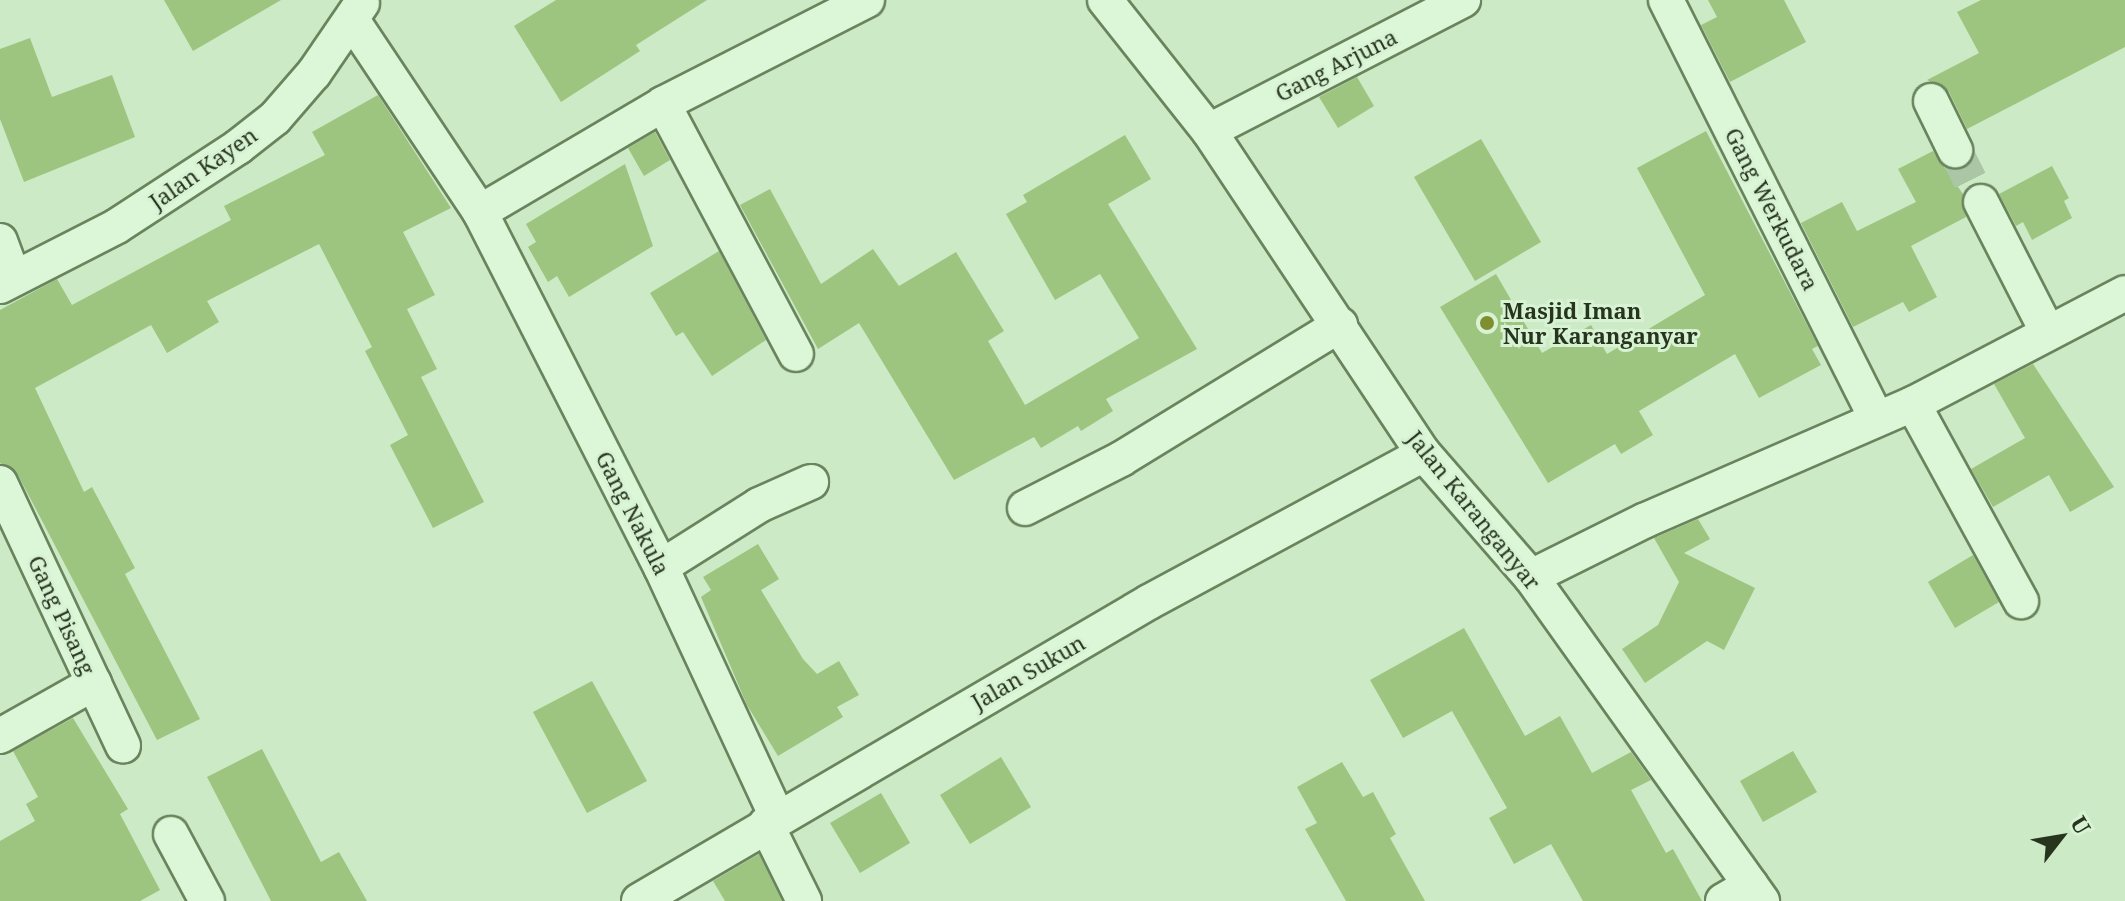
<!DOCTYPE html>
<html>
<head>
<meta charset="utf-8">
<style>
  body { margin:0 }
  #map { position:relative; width:2125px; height:901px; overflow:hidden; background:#cbeac5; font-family:"Noto Serif",serif }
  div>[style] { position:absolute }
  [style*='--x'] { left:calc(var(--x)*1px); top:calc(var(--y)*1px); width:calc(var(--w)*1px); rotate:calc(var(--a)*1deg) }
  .building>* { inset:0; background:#9dc57f }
  .street-tunnel>* { height:34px; margin-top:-17px; transform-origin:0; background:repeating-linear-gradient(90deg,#aac6a4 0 34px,transparent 0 51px) }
  .roads { filter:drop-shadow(2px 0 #69845d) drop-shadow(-2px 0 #69845d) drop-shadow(0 2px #69845d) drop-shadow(0 -2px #69845d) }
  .street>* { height:34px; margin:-17px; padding:0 17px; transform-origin:17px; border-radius:17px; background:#dcf6d8 }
  .dots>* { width:22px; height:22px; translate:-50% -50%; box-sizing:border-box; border:4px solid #d8f2d4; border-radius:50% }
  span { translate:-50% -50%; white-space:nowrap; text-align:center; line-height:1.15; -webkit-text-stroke:6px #d8f2d4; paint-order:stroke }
  .street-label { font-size:22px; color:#27351f }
  .poi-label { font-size:22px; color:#27351f; font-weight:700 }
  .left { translate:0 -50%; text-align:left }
  .north { position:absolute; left:2021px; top:797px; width:80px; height:80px; -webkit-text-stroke:6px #d8f2d4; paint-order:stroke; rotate:59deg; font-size:22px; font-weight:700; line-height:32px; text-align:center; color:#27351f }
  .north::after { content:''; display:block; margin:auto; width:28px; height:36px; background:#27351f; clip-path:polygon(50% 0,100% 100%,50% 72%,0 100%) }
</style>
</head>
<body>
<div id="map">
  <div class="building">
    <i style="clip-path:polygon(164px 0,281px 0,193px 51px)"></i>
    <i style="clip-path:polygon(556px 0,707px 0,636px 45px,640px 51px,561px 102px,514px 26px)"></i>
    <i style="clip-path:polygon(1708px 0,1784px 0,1806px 42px,1730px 82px,1701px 25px,1717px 17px)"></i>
    <i style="clip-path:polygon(1981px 0,2125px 0,2125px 47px,1967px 129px,1949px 92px,1927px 80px,1979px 53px,1957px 12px)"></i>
    <i style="clip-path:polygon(30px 38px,52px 97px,112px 75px,135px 137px,24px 182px,0 119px,0 49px)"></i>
    <i style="clip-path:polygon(1357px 77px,1374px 106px,1338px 128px,1319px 97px)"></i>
    <i style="clip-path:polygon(378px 95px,451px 208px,403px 232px,435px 295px,407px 309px,437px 369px,421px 377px,484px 502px,433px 528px,390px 445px,408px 435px,365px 351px,372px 347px,319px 244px,207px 301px,219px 322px,167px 353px,151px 325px,35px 388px,84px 492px,92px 487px,135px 568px,125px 574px,200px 719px,157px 740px,18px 475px,0 463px,0 310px,57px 279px,72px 305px,231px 220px,224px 206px,325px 155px,312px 132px)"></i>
    <i style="clip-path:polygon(1706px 131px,1818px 346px,1812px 349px,1821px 365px,1759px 398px,1735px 354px,1639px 411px,1653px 435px,1621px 454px,1615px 444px,1548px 483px,1440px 307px,1496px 274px,1542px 353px,1591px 325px,1607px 354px,1705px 295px,1637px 168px)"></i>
    <i style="clip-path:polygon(655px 132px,670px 160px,644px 176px,628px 148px)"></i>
    <i style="clip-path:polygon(1125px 135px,1151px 179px,1108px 204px,1197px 349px,1106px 399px,1113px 411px,1081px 431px,1078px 426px,1041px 448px,1034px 437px,954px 480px,859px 323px,818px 349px,740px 205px,770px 189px,821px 284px,873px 249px,899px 286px,956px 252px,1004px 331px,988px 341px,1025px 405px,1139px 338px,1100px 274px,1055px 300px,1006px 214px,1027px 202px,1023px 195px)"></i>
    <i style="clip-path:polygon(1481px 139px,1541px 242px,1475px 281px,1414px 177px)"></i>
    <i style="clip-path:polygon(1933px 151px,1963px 194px,1966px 217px,1911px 246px,1937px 297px,1909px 312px,1903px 302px,1853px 327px,1801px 223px,1842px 202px,1857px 231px,1916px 202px,1898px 169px)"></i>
    <i style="clip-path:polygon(625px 164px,653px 246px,569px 297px,557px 276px,548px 282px,528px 247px,536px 242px,526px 224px)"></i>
    <i style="clip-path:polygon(2052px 166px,2069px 198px,2064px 201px,2072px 218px,2032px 240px,2023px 222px,2016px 226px,1999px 194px)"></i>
    <i style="clip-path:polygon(719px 251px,766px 340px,712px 376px,683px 332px,676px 336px,650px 293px)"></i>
    <i style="clip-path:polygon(2033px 364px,2114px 487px,2070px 512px,2049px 475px,1993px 507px,1971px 469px,2025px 438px,1994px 384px)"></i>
    <i style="clip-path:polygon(1698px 519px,1710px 539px,1684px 553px,1755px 588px,1724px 650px,1707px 641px,1645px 683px,1622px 649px,1658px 625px,1679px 582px,1654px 538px)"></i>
    <i style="clip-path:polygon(758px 544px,779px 579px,761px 590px,803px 659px,817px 674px,839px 661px,859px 695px,837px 707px,843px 717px,778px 756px,747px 705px,701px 597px,711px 590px,703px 577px)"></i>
    <i style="clip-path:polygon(1973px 555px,1999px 602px,1955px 628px,1928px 582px)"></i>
    <i style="clip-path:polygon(1464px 628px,1525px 736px,1560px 716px,1592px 773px,1631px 752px,1651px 780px,1631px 790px,1666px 853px,1673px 849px,1702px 901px,1583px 901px,1551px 844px,1514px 864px,1489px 818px,1507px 808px,1452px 711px,1403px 738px,1370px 680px)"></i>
    <i style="clip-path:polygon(592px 681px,647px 781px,587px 813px,533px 712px)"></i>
    <i style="clip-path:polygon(73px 718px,128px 809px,120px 814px,160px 890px,140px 901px,0 901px,0 841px,35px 821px,26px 804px,38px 797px,13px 751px)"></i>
    <i style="clip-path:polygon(262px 749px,321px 862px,339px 852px,367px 901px,271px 901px,207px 777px)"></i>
    <i style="clip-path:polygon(1793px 751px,1817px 792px,1763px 822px,1740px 781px)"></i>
    <i style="clip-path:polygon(1001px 757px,1031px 807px,970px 844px,940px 795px)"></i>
    <i style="clip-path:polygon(1342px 762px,1363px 797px,1373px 792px,1396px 834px,1390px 838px,1425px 901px,1346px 901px,1305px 829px,1317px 823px,1297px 787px)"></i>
    <i style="clip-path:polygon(881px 793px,910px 843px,860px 873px,830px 823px)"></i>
    <i style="clip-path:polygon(759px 854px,782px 901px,725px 901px,713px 881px)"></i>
  </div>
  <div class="street-tunnel">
    <i style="--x:1955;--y:150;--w:58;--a:63.4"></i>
  </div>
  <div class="roads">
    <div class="street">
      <i style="--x:1105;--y:0;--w:167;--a:51.6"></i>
      <i style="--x:1209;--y:131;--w:388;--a:56.4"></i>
      <i style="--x:1424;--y:454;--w:163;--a:49"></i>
      <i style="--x:1531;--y:577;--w:398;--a:54.5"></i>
      <i style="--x:1666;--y:0;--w:469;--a:63.3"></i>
      <i style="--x:352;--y:20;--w:231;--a:56.3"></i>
      <i style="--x:480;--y:212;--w:398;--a:63"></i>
      <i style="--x:661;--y:567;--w:276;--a:65.1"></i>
      <i style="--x:1931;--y:101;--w:55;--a:63.9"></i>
      <i style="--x:663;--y:104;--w:283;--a:62"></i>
      <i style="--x:1209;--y:131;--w:286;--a:-27.3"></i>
      <i style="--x:1981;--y:202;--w:147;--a:62.9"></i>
      <i style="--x:480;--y:212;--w:212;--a:-30.5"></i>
      <i style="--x:663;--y:104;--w:229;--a:-27"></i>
      <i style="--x:0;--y:241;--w:40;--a:69.8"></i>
      <i style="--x:0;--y:286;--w:131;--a:-27.1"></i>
      <i style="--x:117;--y:226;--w:145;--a:-33.1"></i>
      <i style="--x:238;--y:147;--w:47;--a:-38.1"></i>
      <i style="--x:275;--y:118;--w:60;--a:-49.1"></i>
      <i style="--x:314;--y:73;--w:85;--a:-55.6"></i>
      <i style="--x:1913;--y:404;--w:225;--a:61.3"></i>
      <i style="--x:0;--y:483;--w:290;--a:64.9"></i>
      <i style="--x:1025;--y:508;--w:108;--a:-27"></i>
      <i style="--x:1121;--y:459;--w:257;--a:-31.5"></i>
      <i style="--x:661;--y:567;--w:116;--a:-32.3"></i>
      <i style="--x:759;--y:505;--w:57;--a:-23.9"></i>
      <i style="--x:1531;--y:577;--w:128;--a:-26.4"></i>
      <i style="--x:1646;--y:520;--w:291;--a:-23.5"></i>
      <i style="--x:1913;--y:404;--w:239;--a:-27.6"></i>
      <i style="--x:0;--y:736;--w:108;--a:-29.4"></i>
      <i style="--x:766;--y:824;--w:86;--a:63.7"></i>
      <i style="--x:171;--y:834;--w:76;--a:61.8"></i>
      <i style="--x:639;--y:901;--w:591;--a:-30.38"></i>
      <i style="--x:1149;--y:602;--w:312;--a:-28.3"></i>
      <i style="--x:1723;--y:901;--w:32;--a:-30"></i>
    </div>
  </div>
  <div class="dots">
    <i style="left:1487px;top:323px;background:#808e32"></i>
  </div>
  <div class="street-label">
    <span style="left:1336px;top:65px;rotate:-27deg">Gang Arjuna</span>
    <span style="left:203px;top:168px;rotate:-35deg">Jalan Kayen</span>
    <span style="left:1772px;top:209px;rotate:63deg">Gang Werkudara</span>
    <span style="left:1474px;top:510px;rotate:51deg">Jalan Karanganyar</span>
    <span style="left:633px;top:513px;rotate:63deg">Gang Nakula</span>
    <span style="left:62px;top:615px;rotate:65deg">Gang Pisang</span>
    <span style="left:1028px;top:672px;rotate:-30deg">Jalan Sukun</span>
  </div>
  <div class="poi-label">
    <span class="left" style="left:1503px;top:323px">Masjid Iman<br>Nur Karanganyar</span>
  </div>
  <div class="north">U</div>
</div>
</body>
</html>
